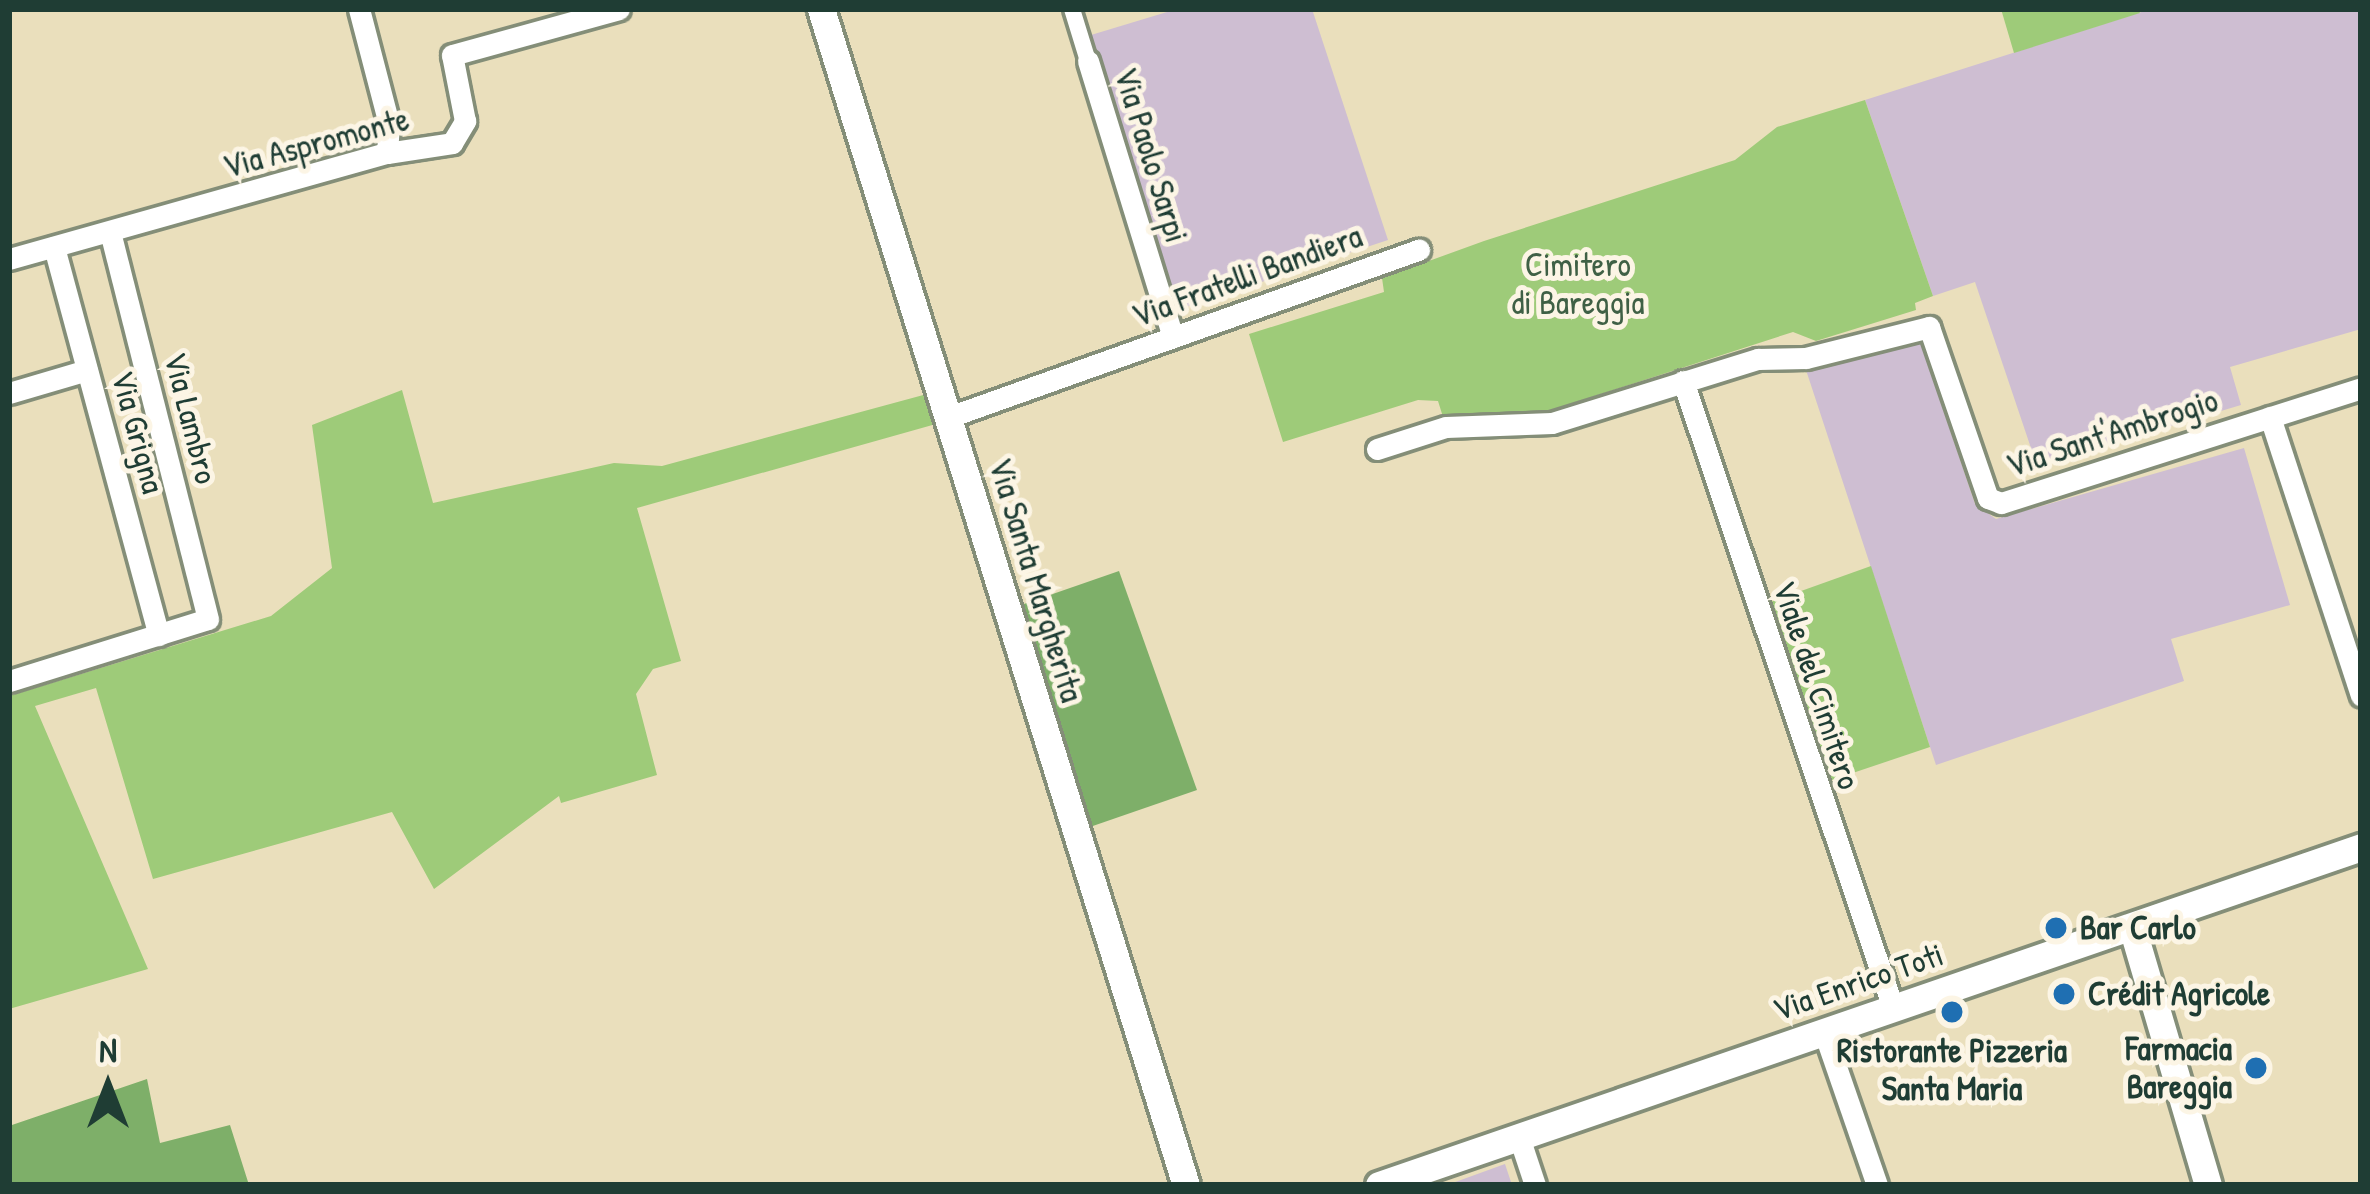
<!DOCTYPE html>
<html>
<head>
<meta charset="utf-8">
<style>
  body { margin:0 }
  #map { position:relative; width:2370px; height:1194px; overflow:hidden; background:#eadfbc; font-family:"Patrick Hand",sans-serif }
  div>[style] { position:absolute }
  [style*='--x'] { left:calc(var(--x)*1px); top:calc(var(--y)*1px); width:calc(var(--w)*1px); rotate:calc(var(--a)*1deg) }
  .industrial>* { inset:0; background:#cebed2 }
  .green>* { inset:0; background:#9ecb79 }
  .forest>* { inset:0; background:#7eaf69 }
  .roads { filter:drop-shadow(3px 0 #848e78) drop-shadow(-3px 0 #848e78) drop-shadow(0 3px #848e78) drop-shadow(0 -3px #848e78) }
  .pedestrian>* { height:16px; margin:-8px; padding:0 8px; transform-origin:8px; border-radius:8px; background:#fff }
  .minor>* { height:21px; margin:-10.5px; padding:0 10.5px; transform-origin:10.5px; border-radius:10.5px; background:#fff }
  .tertiary>* { height:27px; margin:-13.5px; padding:0 13.5px; transform-origin:13.5px; border-radius:13.5px; background:#fff }
  .dots>* { width:33px; height:33px; translate:-50% -50%; box-sizing:border-box; border:6px solid #fcf5e5; border-radius:50% }
  span { translate:-50% -50%; white-space:nowrap; text-align:center; line-height:1.15; -webkit-text-stroke:10px #fcf5e5; paint-order:stroke }
  .street-label { font-size:33px; color:#1f3d34 }
  .park-label { font-size:33px; color:#3f6045 }
  .poi-label { font-size:33px; color:#1f3d34; font-weight:700 }
  .left { translate:0 -50%; text-align:left }
  .right { translate:-100% -50%; text-align:right }
  .frame { position:absolute; inset:0; border:12px solid #1f3d34; pointer-events:none }
  .north { position:absolute; left:48px; top:1026px; width:120px; height:120px; -webkit-text-stroke:9px #fcf5e5; paint-order:stroke; rotate:0deg; font-size:33px; font-weight:700; line-height:48px; text-align:center; color:#1f3d34 }
  .north::after { content:''; display:block; margin:auto; width:42px; height:54px; background:#1f3d34; clip-path:polygon(50% 0,100% 100%,50% 72%,0 100%) }
</style>
</head>
<body>
<div id="map">
  <div class="industrial">
    <i style="clip-path:polygon(1177px 9px,1312px 9px,1388px 240px,1177px 310px,1091px 35px)"></i>
    <i style="clip-path:polygon(2151px 9px,2361px 9px,2361px 329px,2230px 367px,2241px 405px,2037px 466px,1975px 282px,1933px 296px,1865px 100px)"></i>
    <i style="clip-path:polygon(1918px 335px,1975px 504px,1996px 519px,2244px 448px,2290px 605px,2171px 639px,2184px 681px,1936px 765px,1806px 370px)"></i>
    <i style="clip-path:polygon(1505px 1164px,1512px 1185px,1447px 1185px)"></i>
  </div>
  <div class="green">
    <i style="clip-path:polygon(2001px 9px,2138px 9px,2140px 13px,2014px 53px)"></i>
    <i style="clip-path:polygon(1865px 100px,1933px 296px,1915px 303px,1916px 310px,1816px 341px,1793px 332px,1536px 415px,1443px 417px,1438px 401px,1418px 400px,1283px 442px,1249px 334px,1384px 292px,1382px 278px,1484px 241px,1735px 160px,1777px 127px)"></i>
    <i style="clip-path:polygon(402px 390px,433px 503px,614px 463px,662px 466px,927px 394px,936px 424px,637px 508px,681px 661px,653px 669px,636px 694px,657px 775px,561px 803px,559px 796px,434px 889px,392px 812px,153px 879px,96px 688px,35px 706px,148px 969px,9px 1009px,9px 696px,271px 616px,332px 568px,312px 425px)"></i>
    <i style="clip-path:polygon(1871px 566px,1930px 747px,1823px 783px,1765px 604px)"></i>
  </div>
  <div class="forest">
    <i style="clip-path:polygon(1119px 571px,1197px 790px,1087px 828px,1015px 607px)"></i>
    <i style="clip-path:polygon(147px 1079px,160px 1143px,230px 1125px,249px 1185px,9px 1185px,9px 1126px)"></i>
  </div>
  <div class="roads">
    <div class="pedestrian">
      <i style="--x:1072;--y:9;--w:54;--a:72.9"></i>
    </div>
    <div class="minor">
      <i style="--x:359;--y:9;--w:119;--a:75.4"></i>
      <i style="--x:389;--y:124;--w:29;--a:94"></i>
      <i style="--x:1088;--y:61;--w:289;--a:72.9"></i>
      <i style="--x:54;--y:247;--w:402;--a:74.9"></i>
      <i style="--x:9;--y:259;--w:393;--a:-15.7"></i>
      <i style="--x:387;--y:153;--w:66;--a:-8.7"></i>
      <i style="--x:452;--y:143;--w:26;--a:-59"></i>
      <i style="--x:465;--y:121;--w:67;--a:-101.1"></i>
      <i style="--x:452;--y:55;--w:173;--a:-15.4"></i>
      <i style="--x:1683;--y:381;--w:661;--a:71.48"></i>
      <i style="--x:9;--y:393;--w:81;--a:-16.4"></i>
      <i style="--x:949;--y:417;--w:499;--a:-19.6"></i>
      <i style="--x:2270;--y:417;--w:293;--a:71.9"></i>
      <i style="--x:1377;--y:449;--w:72;--a:-17.7"></i>
      <i style="--x:1446;--y:427;--w:106;--a:-2.2"></i>
      <i style="--x:1552;--y:423;--w:216;--a:-17.3"></i>
      <i style="--x:1758;--y:359;--w:48;--a:-1.2"></i>
      <i style="--x:1806;--y:358;--w:127;--a:-14.1"></i>
      <i style="--x:1929;--y:327;--w:181;--a:71"></i>
      <i style="--x:1988;--y:498;--w:14;--a:21"></i>
      <i style="--x:2001;--y:503;--w:378;--a:-17.7"></i>
      <i style="--x:9;--y:681;--w:208;--a:-17.3"></i>
      <i style="--x:208;--y:619;--w:398;--a:-104.2"></i>
      <i style="--x:1824;--y:1032;--w:162;--a:70.9"></i>
      <i style="--x:1519;--y:1137;--w:51;--a:71.6"></i>
    </div>
    <div class="tertiary">
      <i style="--x:821;--y:9;--w:1231;--a:72.76"></i>
      <i style="--x:2132;--y:927;--w:269;--a:73.6"></i>
      <i style="--x:1379;--y:1185;--w:1039;--a:-18.99"></i>
    </div>
  </div>
  <div class="dots">
    <i style="left:2056px;top:928px;background:#1f6fb2"></i>
    <i style="left:2064px;top:994px;background:#1f6fb2"></i>
    <i style="left:1952px;top:1012px;background:#1f6fb2"></i>
    <i style="left:2256px;top:1068px;background:#1f6fb2"></i>
  </div>
  <div class="street-label">
    <span style="left:316px;top:143px;rotate:-15deg">Via Aspromonte</span>
    <span style="left:1151px;top:155px;rotate:73deg">Via Paolo Sarpi</span>
    <span style="left:1247px;top:276px;rotate:-20deg">Via Fratelli Bandiera</span>
    <span style="left:191px;top:418px;rotate:76deg">Via Lambro</span>
    <span style="left:138px;top:432px;rotate:75deg">Via Grigna</span>
    <span style="left:2112px;top:433px;rotate:-18deg">Via Sant'Ambrogio</span>
    <span style="left:1036px;top:580px;rotate:73deg">Via Santa Margherita</span>
    <span style="left:1817px;top:685px;rotate:72deg">Viale del Cimitero</span>
    <span style="left:1858px;top:982px;rotate:-19deg">Via Enrico Toti</span>
  </div>
  <div class="park-label">
    <span style="left:1578px;top:284px">Cimitero<br>di Bareggia</span>
  </div>
  <div class="poi-label">
    <span class="left" style="left:2080px;top:928px">Bar Carlo</span>
    <span class="left" style="left:2088px;top:994px">Crédit Agricole</span>
    <span class="right" style="left:2232px;top:1068px">Farmacia<br>Bareggia</span>
    <span style="left:1952px;top:1070px">Ristorante Pizzeria<br>Santa Maria</span>
  </div>
  <div class="frame"></div>
  <div class="north">N</div>
</div>
</body>
</html>
